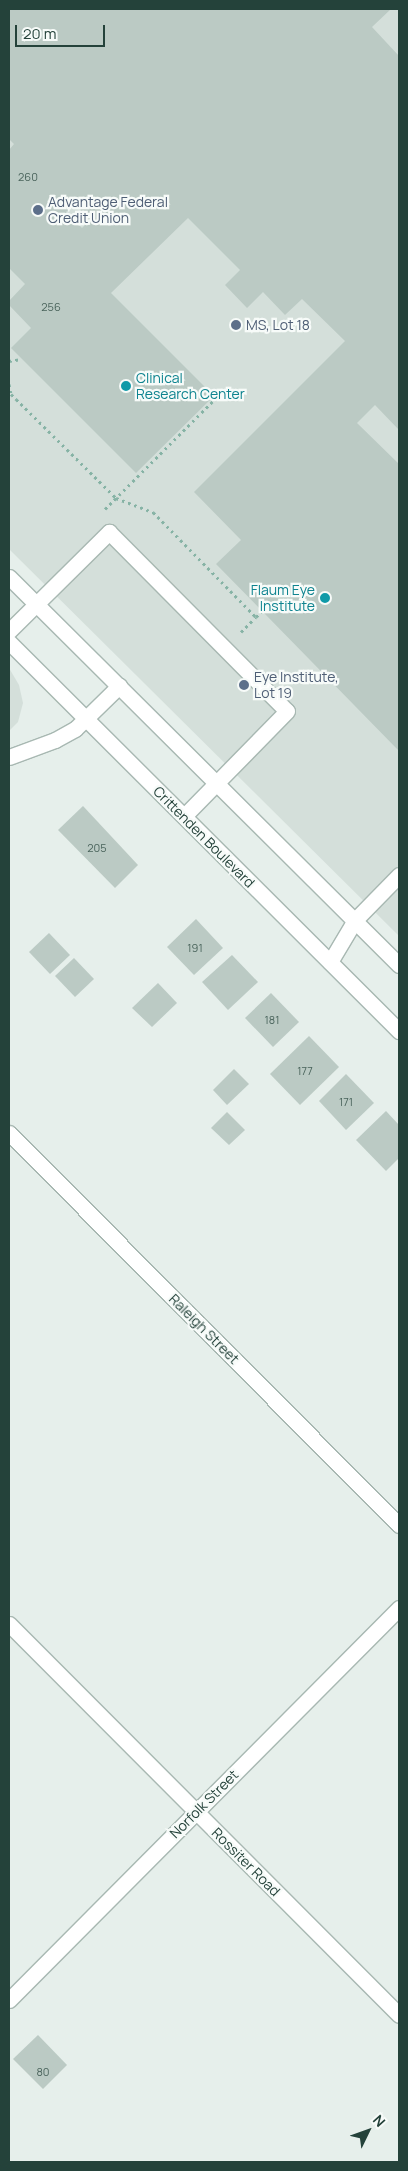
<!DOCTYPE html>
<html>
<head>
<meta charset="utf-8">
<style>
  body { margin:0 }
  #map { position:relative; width:408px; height:2171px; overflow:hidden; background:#e6efeb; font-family:Manrope,sans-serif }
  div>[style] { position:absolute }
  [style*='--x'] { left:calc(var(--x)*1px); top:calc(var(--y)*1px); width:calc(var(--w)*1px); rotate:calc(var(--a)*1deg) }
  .built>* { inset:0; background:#d4dfda }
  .building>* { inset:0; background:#bbcac4 }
  .path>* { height:3px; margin-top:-1.5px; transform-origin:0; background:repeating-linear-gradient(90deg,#86b3a5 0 2.5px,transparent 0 6.5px) }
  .roads { filter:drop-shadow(1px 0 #a8b8b2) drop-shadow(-1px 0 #a8b8b2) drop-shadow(0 1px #a8b8b2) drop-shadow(0 -1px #a8b8b2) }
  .minor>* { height:15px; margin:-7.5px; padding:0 7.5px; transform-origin:7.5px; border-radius:7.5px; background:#fff }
  .dots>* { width:14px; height:14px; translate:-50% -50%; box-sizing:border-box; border:2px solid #f7fbf9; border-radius:50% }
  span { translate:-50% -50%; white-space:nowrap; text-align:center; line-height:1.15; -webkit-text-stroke:4.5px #f7fbf9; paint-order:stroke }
  .number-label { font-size:11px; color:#4a645c }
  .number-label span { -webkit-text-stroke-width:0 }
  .service-label { font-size:14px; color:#4e5e75 }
  .left { translate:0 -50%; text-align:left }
  .culture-label { font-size:14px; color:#0d838f }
  .right { translate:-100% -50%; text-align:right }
  .street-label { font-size:14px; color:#24423a }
  .frame { position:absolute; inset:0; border:10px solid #24423a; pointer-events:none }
  .north { position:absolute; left:343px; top:2106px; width:50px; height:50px; -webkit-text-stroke:4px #f7fbf9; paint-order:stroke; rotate:48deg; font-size:14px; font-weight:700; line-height:20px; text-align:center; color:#24423a }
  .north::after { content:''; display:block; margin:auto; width:18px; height:22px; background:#24423a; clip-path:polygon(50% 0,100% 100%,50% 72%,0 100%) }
  .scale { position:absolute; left:15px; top:25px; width:90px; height:22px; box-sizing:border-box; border:2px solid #24423a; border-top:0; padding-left:6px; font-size:15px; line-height:18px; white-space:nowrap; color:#24423a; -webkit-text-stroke:4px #f7fbf9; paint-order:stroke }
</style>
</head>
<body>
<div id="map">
  <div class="built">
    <i style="clip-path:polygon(9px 9px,399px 9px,399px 936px,9px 549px)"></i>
    <i style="clip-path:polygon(9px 668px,19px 685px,23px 703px,18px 722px,9px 731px)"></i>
  </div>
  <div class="building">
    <i style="clip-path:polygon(evenodd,9px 9px,391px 9px,372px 27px,399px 56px,399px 430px,375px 405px,357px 423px,399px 464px,399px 751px,216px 564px,241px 540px,194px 492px,345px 341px,302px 299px,285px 315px,263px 292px,247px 308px,225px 285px,240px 270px,188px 218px,111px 293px,214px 396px,136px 473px,11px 348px,31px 328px,9px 305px,9px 301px,25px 284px,9px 268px,9px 150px,14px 144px,9px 139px,9px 9px,74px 204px,90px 220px,82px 228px,66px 212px,74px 204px)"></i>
    <i style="clip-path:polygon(83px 806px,138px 865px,115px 888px,58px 830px)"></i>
    <i style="clip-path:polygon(196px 919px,223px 948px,194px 975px,167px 947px)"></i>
    <i style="clip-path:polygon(49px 933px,70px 955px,50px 974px,29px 952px)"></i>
    <i style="clip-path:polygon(232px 955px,258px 982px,228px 1010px,202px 982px)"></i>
    <i style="clip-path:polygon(74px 958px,94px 979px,75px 997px,55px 976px)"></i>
    <i style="clip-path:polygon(158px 983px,177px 1003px,152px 1027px,132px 1008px)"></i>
    <i style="clip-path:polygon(271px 993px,299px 1022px,273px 1047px,245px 1018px)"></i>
    <i style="clip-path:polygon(309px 1036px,339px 1067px,300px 1105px,270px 1074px)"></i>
    <i style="clip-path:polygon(234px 1069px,249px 1084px,227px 1105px,213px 1090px)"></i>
    <i style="clip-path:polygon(346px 1074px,374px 1103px,346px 1130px,319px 1101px)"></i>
    <i style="clip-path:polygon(386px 1111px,399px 1125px,399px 1158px,386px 1171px,356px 1140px)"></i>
    <i style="clip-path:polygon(227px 1112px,245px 1130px,229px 1145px,211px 1128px)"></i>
    <i style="clip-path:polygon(38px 2035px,67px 2065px,43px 2089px,13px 2059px)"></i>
  </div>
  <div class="path">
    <i style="--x:9;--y:361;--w:13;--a:-9"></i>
    <i style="--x:9;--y:384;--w:10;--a:79"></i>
    <i style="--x:11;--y:394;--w:7;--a:45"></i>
    <i style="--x:16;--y:399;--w:141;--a:44.7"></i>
    <i style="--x:116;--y:498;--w:40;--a:21"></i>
    <i style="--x:153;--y:512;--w:147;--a:45.6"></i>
    <i style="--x:256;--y:617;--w:8;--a:-45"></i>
    <i style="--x:105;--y:509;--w:157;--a:-45"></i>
    <i style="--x:241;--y:632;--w:21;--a:-45"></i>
  </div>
  <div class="roads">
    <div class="minor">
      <i style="--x:9;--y:577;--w:550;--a:44.85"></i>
      <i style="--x:9;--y:631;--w:141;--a:-44.7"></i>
      <i style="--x:109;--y:532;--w:252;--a:45.2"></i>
      <i style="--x:287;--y:711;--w:147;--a:134.4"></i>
      <i style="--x:9;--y:642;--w:551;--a:44.93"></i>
      <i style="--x:9;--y:757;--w:49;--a:-20.3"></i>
      <i style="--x:55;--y:740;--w:23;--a:-29"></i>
      <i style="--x:75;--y:729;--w:62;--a:-44.3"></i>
      <i style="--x:330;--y:962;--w:49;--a:-59.2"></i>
      <i style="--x:355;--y:920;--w:63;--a:-45.6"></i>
      <i style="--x:9;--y:1133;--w:553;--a:45.15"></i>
      <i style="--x:9;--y:1624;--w:552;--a:45.07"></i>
      <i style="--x:9;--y:2000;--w:553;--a:-45.15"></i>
    </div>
  </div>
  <div class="dots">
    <i style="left:38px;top:210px;background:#5c6f8a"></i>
    <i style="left:236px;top:325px;background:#5c6f8a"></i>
    <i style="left:126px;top:386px;background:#0f9aa8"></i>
    <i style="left:325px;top:598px;background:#0f9aa8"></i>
    <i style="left:244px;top:685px;background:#5c6f8a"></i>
  </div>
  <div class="number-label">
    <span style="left:28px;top:177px">260</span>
    <span style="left:51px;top:307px">256</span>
    <span style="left:97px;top:848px">205</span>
    <span style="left:195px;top:948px">191</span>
    <span style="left:272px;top:1020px">181</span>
    <span style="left:305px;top:1071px">177</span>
    <span style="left:346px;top:1102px">171</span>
    <span style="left:43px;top:2072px">80</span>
  </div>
  <div class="service-label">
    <span class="left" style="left:48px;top:210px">Advantage Federal<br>Credit Union</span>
    <span class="left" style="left:246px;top:325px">MS, Lot 18</span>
    <span class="left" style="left:254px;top:685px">Eye Institute,<br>Lot 19</span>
  </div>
  <div class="culture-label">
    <span class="left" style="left:136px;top:386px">Clinical<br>Research Center</span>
    <span class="right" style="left:315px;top:598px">Flaum Eye<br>Institute</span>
  </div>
  <div class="street-label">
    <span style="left:204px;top:837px;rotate:45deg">Crittenden Boulevard</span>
    <span style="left:204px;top:1329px;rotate:45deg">Raleigh Street</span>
    <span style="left:204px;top:1804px;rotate:-45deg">Norfolk Street</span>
    <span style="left:246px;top:1862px;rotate:45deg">Rossiter Road</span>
  </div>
  <div class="frame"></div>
  <div class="north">N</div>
  <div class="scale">20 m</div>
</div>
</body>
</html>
